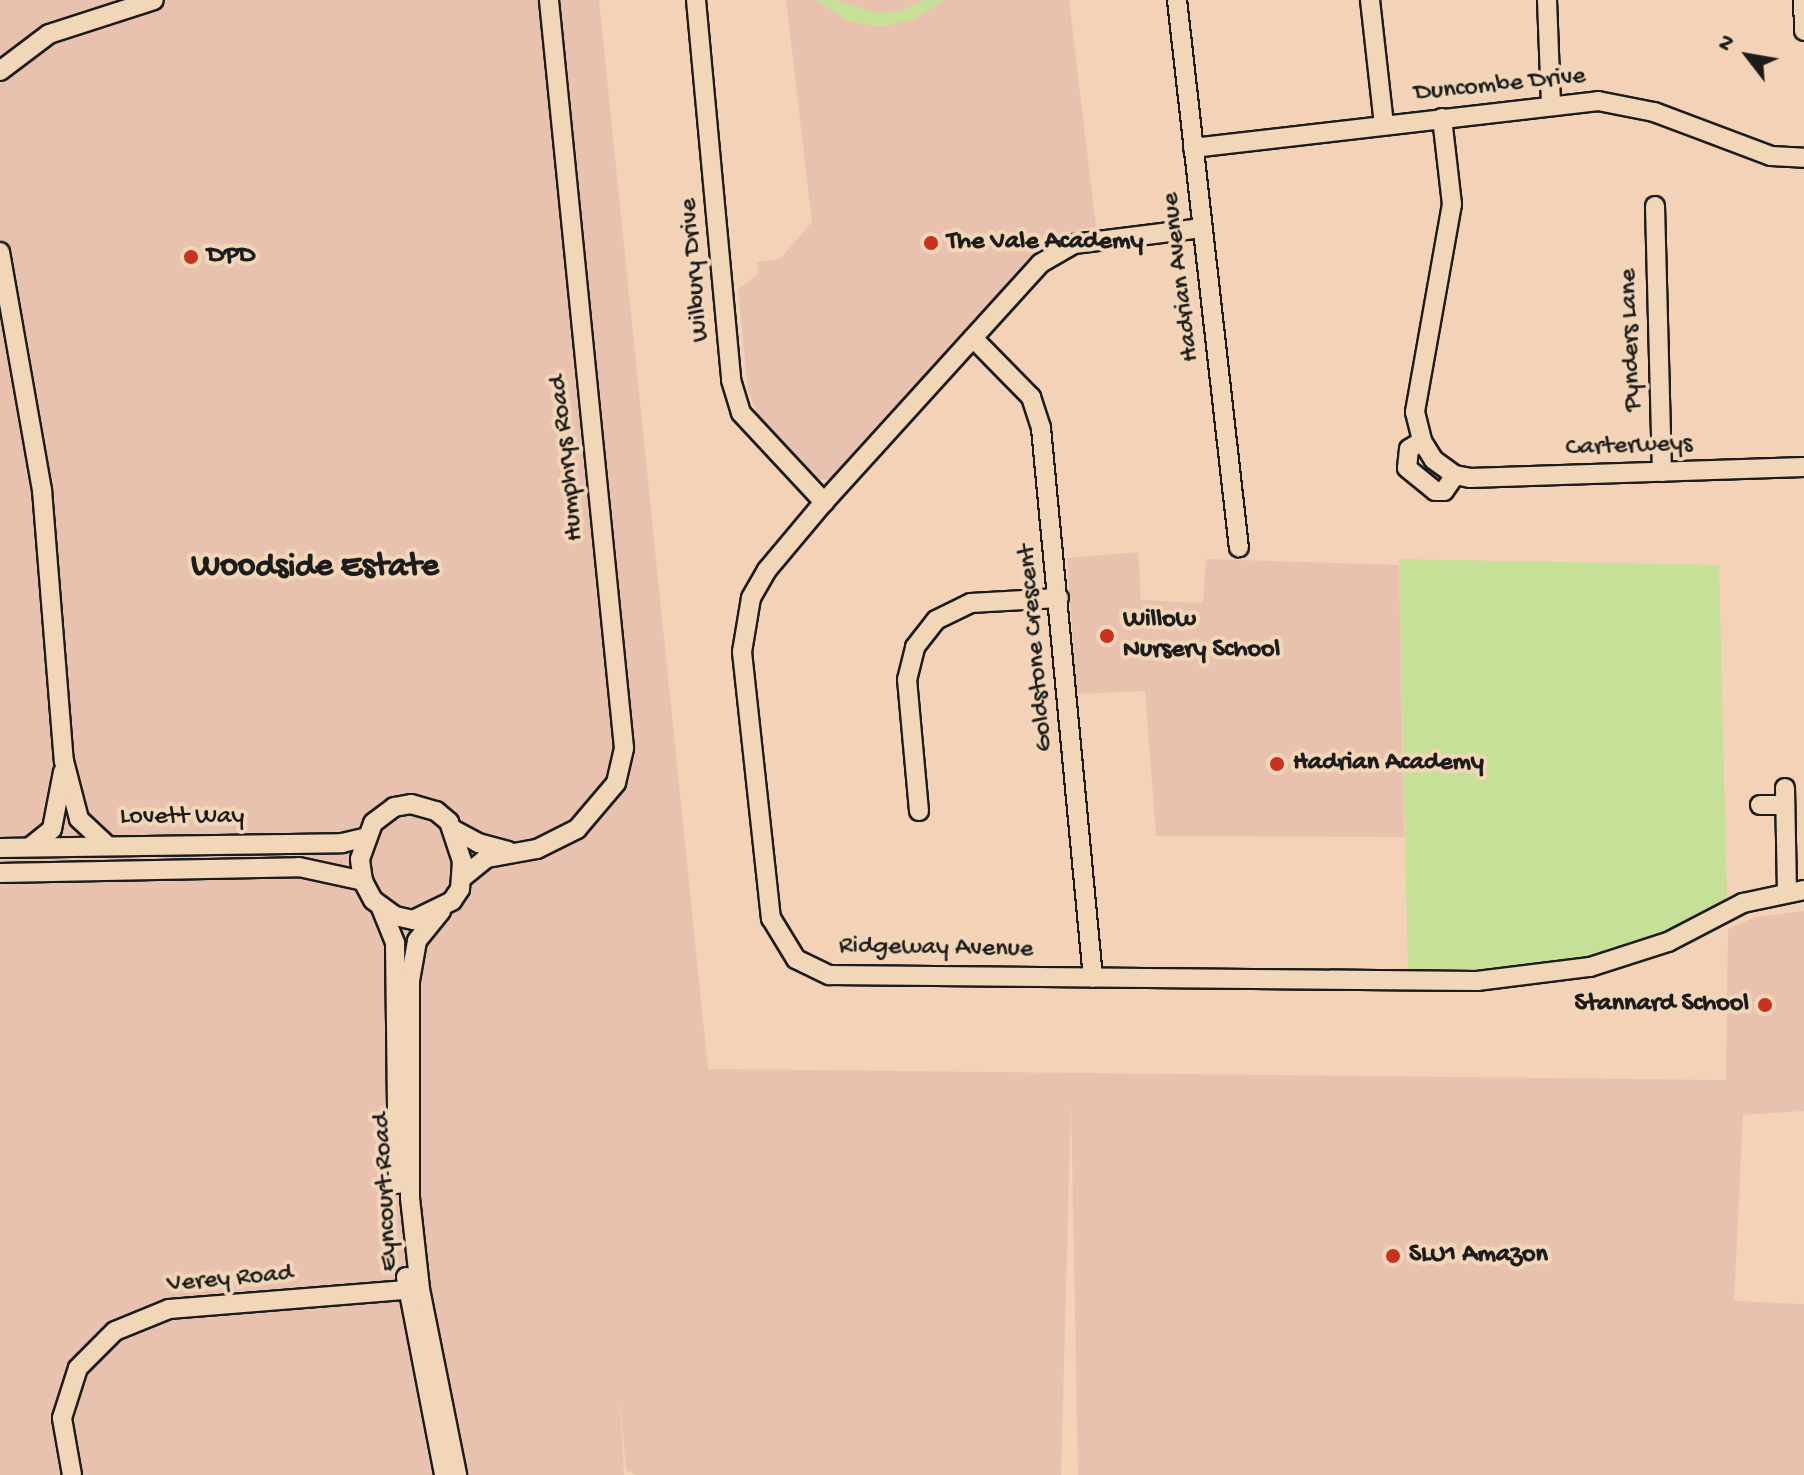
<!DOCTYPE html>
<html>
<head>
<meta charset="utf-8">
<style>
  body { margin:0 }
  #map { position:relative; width:1804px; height:1475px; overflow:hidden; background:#f3d2b8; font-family:"Gochi Hand",sans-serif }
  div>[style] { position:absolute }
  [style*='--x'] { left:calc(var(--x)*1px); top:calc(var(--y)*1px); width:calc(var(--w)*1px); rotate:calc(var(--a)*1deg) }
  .built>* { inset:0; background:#e8c2ae }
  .green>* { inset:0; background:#c6e097 }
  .roads { filter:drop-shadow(2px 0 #1c1c1c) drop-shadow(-2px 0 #1c1c1c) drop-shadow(0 2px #1c1c1c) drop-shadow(0 -2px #1c1c1c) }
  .minor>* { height:18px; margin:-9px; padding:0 9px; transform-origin:9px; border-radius:9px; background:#f1d6b8 }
  .dots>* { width:22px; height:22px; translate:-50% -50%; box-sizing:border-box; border:4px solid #f1d6b8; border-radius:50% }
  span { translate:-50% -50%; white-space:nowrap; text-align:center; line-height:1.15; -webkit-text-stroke:8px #f1d6b8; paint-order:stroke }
  .street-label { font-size:26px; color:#1c1c1c }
  .poi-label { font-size:26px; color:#1c1c1c; font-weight:700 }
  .left { translate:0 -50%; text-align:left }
  .right { translate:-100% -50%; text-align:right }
  .district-label { font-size:34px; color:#1c1c1c; font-weight:700 }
  .north { position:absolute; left:1708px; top:16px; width:80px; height:80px; -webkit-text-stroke:6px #f1d6b8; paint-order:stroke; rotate:301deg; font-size:22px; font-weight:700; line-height:32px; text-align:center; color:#1c1c1c }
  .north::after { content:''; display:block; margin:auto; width:28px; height:36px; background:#1c1c1c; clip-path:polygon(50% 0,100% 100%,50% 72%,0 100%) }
</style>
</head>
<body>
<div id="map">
  <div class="built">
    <i style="clip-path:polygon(0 0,599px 0,708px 1069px,1726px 1080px,1728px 929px,1755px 917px,1804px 911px,1804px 1111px,1743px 1115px,1734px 1301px,1804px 1304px,1804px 1475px,1078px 1475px,1071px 1102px,1061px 1475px,636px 1475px,626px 1470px,620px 1398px,624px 1475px,0 1475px)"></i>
    <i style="clip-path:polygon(786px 0,1069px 0,1096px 227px,1078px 230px,1078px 238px,836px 479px,815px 480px,763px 428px,748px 391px,738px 289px,758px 274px,757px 262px,780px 259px,812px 222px)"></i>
    <i style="clip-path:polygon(1138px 552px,1141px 600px,1203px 603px,1206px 559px,1399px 565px,1404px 837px,1156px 836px,1145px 691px,1077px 694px,1067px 558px)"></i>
  </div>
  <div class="green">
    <i style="clip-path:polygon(816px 0,836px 0,877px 13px,901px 11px,924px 0,945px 0,913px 20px,880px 27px,847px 21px)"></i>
    <i style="clip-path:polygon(1399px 559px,1719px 565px,1727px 904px,1664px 938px,1596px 960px,1538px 968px,1408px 971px)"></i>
  </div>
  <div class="roads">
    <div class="minor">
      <i style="--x:696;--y:0;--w:382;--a:84.7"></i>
      <i style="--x:731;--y:380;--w:34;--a:73"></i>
      <i style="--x:741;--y:413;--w:122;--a:47"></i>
      <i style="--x:1177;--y:0;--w:551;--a:83.55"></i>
      <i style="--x:1370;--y:0;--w:125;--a:83.6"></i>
      <i style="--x:1547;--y:0;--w:105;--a:87.8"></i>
      <i style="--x:1803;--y:0;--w:31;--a:88"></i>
      <i style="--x:0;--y:71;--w:61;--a:-37.1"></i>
      <i style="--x:49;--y:34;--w:110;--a:-17.9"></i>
      <i style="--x:1442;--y:118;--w:87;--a:83.4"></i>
      <i style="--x:1452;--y:204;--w:211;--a:100.1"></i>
      <i style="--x:1415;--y:412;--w:30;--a:76"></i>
      <i style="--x:1422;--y:441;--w:22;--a:58"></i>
      <i style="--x:1434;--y:460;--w:26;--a:36"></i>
      <i style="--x:1455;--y:475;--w:15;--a:11"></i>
      <i style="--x:1470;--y:478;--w:334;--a:-1.9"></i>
      <i style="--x:1193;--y:148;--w:408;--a:-6.6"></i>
      <i style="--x:1598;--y:101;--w:57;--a:11.1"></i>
      <i style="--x:1654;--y:112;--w:125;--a:20.6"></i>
      <i style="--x:1771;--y:156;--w:33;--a:3"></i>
      <i style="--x:1655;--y:206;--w:266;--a:88.5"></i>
      <i style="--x:1202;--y:228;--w:129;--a:172.9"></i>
      <i style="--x:1074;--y:244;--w:39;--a:150"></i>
      <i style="--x:1040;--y:264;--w:321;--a:132.2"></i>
      <i style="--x:824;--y:502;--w:89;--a:130"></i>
      <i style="--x:767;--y:570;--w:32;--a:120"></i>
      <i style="--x:751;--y:598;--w:55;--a:99.5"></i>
      <i style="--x:742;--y:652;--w:268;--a:83.8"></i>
      <i style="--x:771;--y:918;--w:48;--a:58.6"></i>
      <i style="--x:796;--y:959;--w:37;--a:26"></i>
      <i style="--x:829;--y:975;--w:648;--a:0.53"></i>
      <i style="--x:1477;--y:981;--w:114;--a:-7.1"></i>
      <i style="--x:1590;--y:967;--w:82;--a:-17.8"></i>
      <i style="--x:1668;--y:942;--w:85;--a:-27.5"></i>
      <i style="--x:1743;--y:903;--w:62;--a:-12"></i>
      <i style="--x:0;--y:252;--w:242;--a:80"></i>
      <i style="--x:42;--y:490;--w:272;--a:85.4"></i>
      <i style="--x:64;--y:761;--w:60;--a:75.5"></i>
      <i style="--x:79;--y:819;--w:37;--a:43"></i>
      <i style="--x:973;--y:338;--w:83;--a:45.5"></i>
      <i style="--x:1031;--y:397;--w:33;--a:72"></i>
      <i style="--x:1041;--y:428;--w:552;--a:84.6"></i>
      <i style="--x:1422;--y:441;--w:15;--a:148"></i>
      <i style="--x:1409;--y:449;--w:19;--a:96"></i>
      <i style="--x:1407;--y:468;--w:36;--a:39"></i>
      <i style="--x:1435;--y:491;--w:9;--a:0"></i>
      <i style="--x:1444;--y:491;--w:19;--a:-55"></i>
      <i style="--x:1785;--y:788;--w:102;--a:88.9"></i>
      <i style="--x:411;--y:804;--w:26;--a:16"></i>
      <i style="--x:436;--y:811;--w:17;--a:40"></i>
      <i style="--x:449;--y:822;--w:41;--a:71.6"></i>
      <i style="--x:462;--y:861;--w:28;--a:94"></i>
      <i style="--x:460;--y:889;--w:14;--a:124"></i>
      <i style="--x:452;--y:901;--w:43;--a:154"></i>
      <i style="--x:413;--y:920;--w:18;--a:-167"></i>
      <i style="--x:395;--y:916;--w:27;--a:-144"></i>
      <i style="--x:373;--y:900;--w:21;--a:-118"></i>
      <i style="--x:363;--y:881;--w:22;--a:-98"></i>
      <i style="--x:360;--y:859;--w:38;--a:-70"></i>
      <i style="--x:373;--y:823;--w:26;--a:-37"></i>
      <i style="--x:394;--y:807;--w:17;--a:-10"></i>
      <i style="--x:1760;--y:805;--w:25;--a:0"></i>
      <i style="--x:919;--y:811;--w:132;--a:-95.2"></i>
      <i style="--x:907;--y:680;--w:34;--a:-76"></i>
      <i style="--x:915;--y:647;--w:34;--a:-52"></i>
      <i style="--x:936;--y:620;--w:39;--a:-26"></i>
      <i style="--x:971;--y:603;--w:88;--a:-3.3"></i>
      <i style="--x:454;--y:830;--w:27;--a:28"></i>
      <i style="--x:478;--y:843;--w:31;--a:15"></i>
      <i style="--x:30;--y:847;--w:28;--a:-39"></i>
      <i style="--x:52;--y:829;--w:58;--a:-79.1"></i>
      <i style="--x:0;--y:848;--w:342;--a:-0.8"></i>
      <i style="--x:342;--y:843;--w:23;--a:-13"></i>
      <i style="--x:0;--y:873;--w:299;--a:-1.1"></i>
      <i style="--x:299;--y:867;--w:66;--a:12.3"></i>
      <i style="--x:462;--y:878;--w:32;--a:-39"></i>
      <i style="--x:487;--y:858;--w:51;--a:-10.2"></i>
      <i style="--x:537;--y:849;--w:45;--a:-26.6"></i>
      <i style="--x:577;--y:829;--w:60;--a:-49.7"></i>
      <i style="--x:616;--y:783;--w:36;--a:-77"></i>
      <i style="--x:624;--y:748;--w:752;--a:-95.73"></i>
      <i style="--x:381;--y:908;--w:38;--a:68"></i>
      <i style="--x:395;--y:943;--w:241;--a:89.3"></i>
      <i style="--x:441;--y:911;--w:38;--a:129"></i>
      <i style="--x:417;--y:941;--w:39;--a:100"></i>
      <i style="--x:410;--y:979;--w:219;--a:90"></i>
      <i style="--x:410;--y:1198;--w:92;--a:83.7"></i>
      <i style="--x:420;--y:1289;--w:190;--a:78.7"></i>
      <i style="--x:406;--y:1277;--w:202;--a:79.1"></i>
      <i style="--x:72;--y:1475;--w:58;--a:-100"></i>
      <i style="--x:62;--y:1418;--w:52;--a:-72.3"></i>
      <i style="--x:78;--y:1368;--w:52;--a:-45"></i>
      <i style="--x:115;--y:1331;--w:58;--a:-22.2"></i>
      <i style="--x:169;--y:1309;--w:248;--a:-4.6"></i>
    </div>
  </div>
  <div class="dots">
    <i style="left:931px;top:243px;background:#c8321e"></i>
    <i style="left:191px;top:257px;background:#c8321e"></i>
    <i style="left:1107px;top:636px;background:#c8321e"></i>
    <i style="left:1277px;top:764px;background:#c8321e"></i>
    <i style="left:1765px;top:1005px;background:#c8321e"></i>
    <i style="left:1393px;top:1256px;background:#c8321e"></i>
  </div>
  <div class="street-label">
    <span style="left:1500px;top:86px;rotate:-6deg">Duncombe Drive</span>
    <span style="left:696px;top:270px;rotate:-95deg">Wilbury Drive</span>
    <span style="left:1182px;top:277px;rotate:-97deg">Hadrian Avenue</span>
    <span style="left:1632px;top:340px;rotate:-92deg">Pynders Lane</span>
    <span style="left:1629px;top:447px;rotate:-2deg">Carterweys</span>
    <span style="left:568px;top:458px;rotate:-96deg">Humphrys Road</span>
    <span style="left:1037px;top:648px;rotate:-95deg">Goldstone Crescent</span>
    <span style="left:182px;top:818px">Lovett Way</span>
    <span style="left:936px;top:949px;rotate:1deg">Ridgeway Avenue</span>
    <span style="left:387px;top:1192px;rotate:-93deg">Eyncourt Road</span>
    <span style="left:230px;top:1280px;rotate:-5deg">Verey Road</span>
  </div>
  <div class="poi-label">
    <span class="left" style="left:947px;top:243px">The Vale Academy</span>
    <span class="left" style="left:207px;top:257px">DPD</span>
    <span class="left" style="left:1123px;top:636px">Willow<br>Nursery School</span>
    <span class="left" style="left:1293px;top:764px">Hadrian Academy</span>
    <span class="right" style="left:1749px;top:1005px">Stannard School</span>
    <span class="left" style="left:1409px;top:1256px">SLU1 Amazon</span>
  </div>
  <div class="district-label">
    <span style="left:315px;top:569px">Woodside Estate</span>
  </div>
  <div class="north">N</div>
</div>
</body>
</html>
